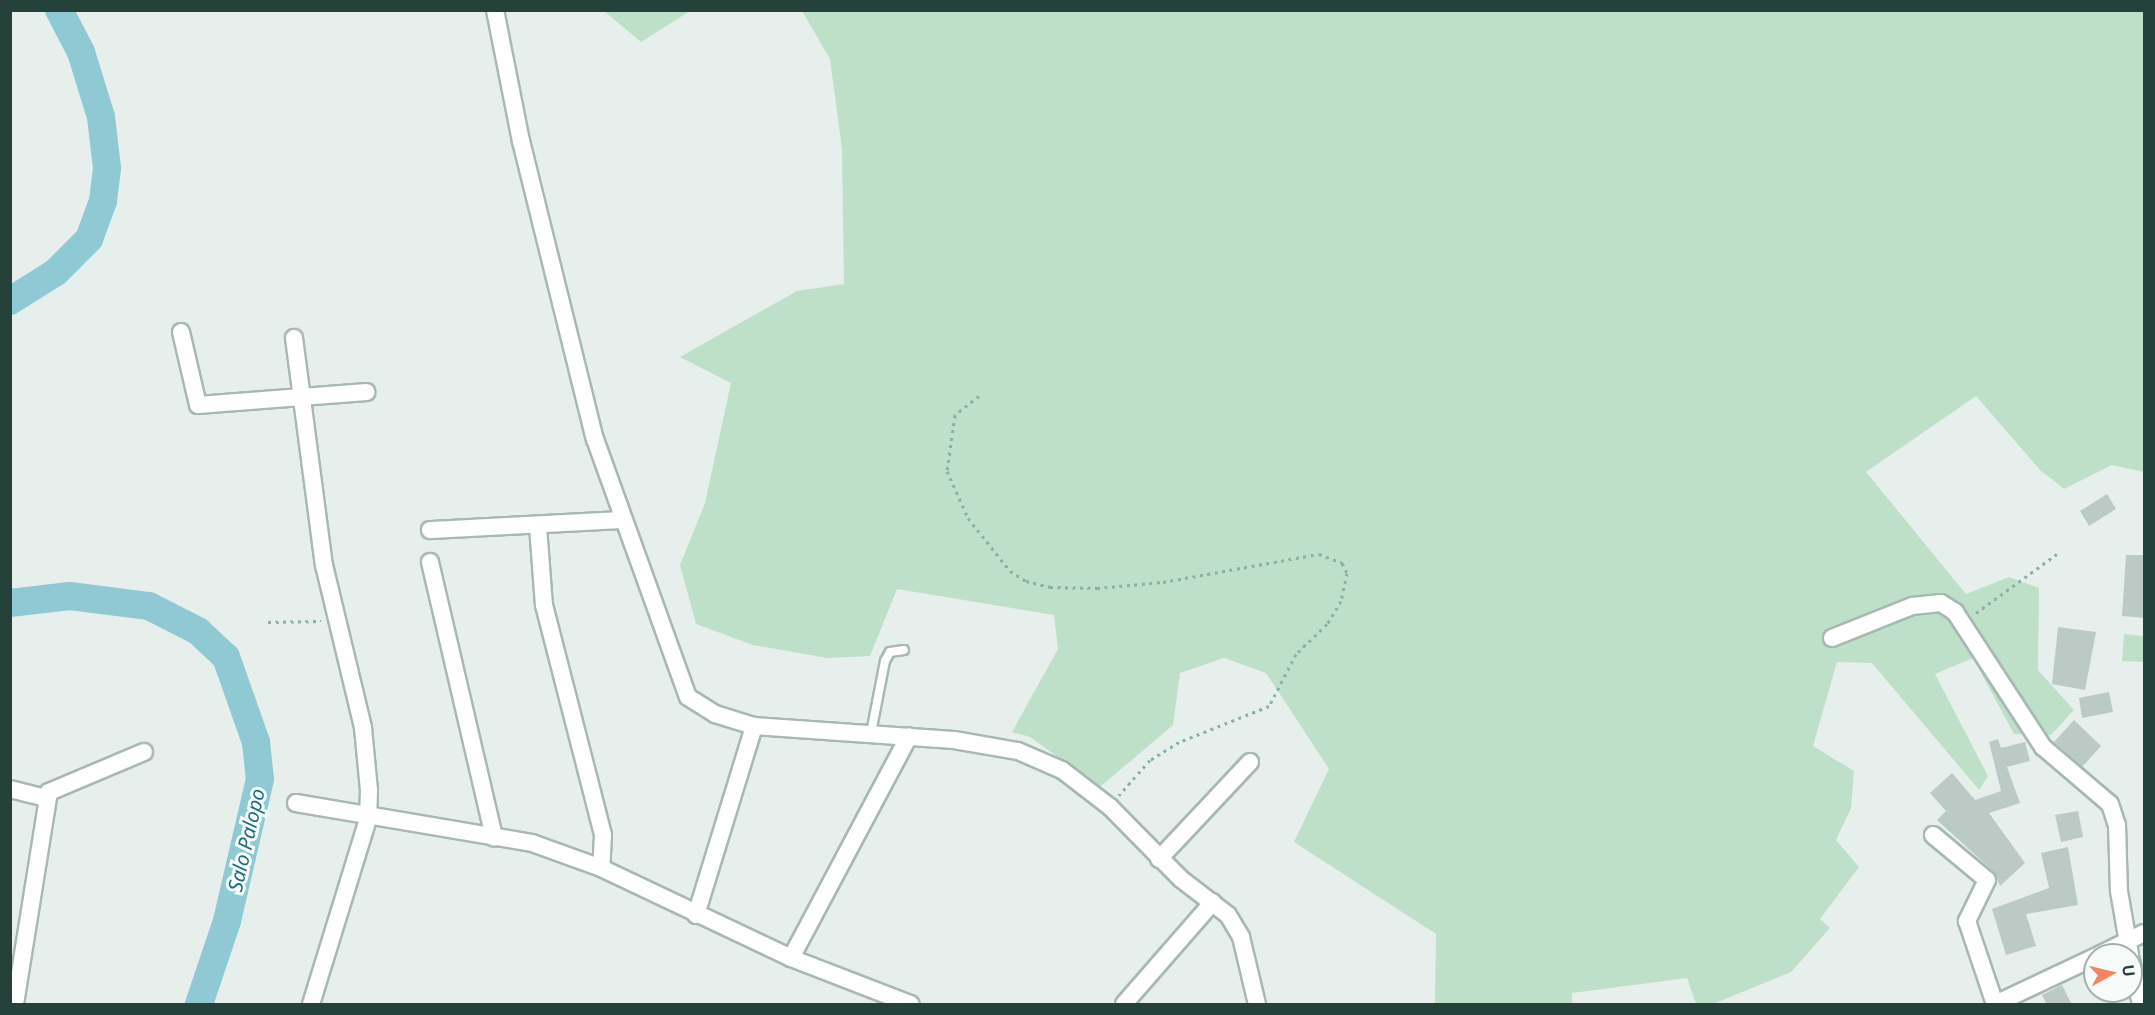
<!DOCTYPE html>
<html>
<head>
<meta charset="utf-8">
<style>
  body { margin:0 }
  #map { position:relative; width:2155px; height:1015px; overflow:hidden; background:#e6efeb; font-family:"Noto Sans",sans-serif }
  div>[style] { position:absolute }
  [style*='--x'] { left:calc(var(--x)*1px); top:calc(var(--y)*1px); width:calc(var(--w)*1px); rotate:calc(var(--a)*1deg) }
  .green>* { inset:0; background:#bfe0c8 }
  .river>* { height:28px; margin:-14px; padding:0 14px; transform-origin:14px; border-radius:14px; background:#8ec9d4 }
  .building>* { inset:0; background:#bbcac4 }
  .path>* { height:3px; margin-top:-1.5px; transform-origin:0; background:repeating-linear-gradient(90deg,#86b3a5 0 3px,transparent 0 7.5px) }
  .roads { filter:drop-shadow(2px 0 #a8b8b2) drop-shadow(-2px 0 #a8b8b2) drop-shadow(0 2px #a8b8b2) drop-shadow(0 -2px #a8b8b2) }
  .service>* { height:8px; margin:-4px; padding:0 4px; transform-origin:4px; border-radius:4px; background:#fff }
  .minor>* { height:16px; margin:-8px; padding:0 8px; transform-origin:8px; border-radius:8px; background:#fff }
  span { translate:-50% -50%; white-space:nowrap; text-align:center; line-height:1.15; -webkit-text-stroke:6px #f7fbf9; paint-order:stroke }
  .water-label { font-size:20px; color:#1c6f80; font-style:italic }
  .frame { position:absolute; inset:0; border:12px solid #24423a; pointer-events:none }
  .north { position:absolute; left:2083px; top:943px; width:60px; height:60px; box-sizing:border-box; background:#f7fbf9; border:2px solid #a3b1ad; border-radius:50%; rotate:82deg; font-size:16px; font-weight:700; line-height:24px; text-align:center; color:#24423a }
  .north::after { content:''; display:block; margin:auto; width:21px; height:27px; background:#f4845f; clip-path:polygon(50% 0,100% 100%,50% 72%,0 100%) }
</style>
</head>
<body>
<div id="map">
  <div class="green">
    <i style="clip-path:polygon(604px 11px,690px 11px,641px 42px)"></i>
    <i style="clip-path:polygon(802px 11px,2144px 11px,2144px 472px,2112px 465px,2064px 489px,2040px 470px,1976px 396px,1866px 472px,1966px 594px,2009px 577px,2039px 588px,2038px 670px,2074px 710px,2051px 735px,2014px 734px,1973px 658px,1935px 674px,1988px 776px,1979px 790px,1872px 663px,1837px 662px,1813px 746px,1854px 771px,1851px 808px,1836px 840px,1859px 867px,1820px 919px,1830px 928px,1791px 972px,1713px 1004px,1696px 1004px,1687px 978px,1572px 993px,1572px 1004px,1435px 1004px,1436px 934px,1294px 842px,1329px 769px,1266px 673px,1224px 658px,1180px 673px,1173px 725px,1100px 787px,1030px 737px,1012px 732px,1058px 649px,1054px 615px,897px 589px,870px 656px,827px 658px,753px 645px,696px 624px,680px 565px,705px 503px,731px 383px,680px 357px,797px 291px,844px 284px,842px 149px,830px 59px)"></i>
    <i style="clip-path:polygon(2124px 634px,2144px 636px,2144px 662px,2122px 661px)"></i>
  </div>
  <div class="river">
    <i style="--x:10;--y:301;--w:54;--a:-32.2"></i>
    <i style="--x:56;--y:272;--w:47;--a:-45"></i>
    <i style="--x:89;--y:239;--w:40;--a:-69.8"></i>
    <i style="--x:103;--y:201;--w:33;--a:-83"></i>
    <i style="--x:107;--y:168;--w:51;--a:-96.7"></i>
    <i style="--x:101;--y:117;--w:68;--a:-107.1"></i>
    <i style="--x:81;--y:52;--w:47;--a:-117.6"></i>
    <i style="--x:10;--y:603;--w:60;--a:-6.7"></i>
    <i style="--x:70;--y:596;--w:80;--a:7.2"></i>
    <i style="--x:149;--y:606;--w:55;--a:27"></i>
    <i style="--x:198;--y:631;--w:38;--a:43"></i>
    <i style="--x:226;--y:657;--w:90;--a:70.6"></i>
    <i style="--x:256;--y:742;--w:37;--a:84"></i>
    <i style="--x:260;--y:779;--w:146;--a:103.1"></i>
    <i style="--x:227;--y:921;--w:88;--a:108.6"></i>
  </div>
  <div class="building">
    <i style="clip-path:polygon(2107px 494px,2116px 509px,2089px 526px,2080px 511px)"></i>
    <i style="clip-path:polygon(2126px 555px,2145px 555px,2145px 618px,2122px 616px)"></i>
    <i style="clip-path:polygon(2058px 627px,2096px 632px,2085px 690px,2052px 684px)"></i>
    <i style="clip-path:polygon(2109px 692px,2113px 712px,2082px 718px,2079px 698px)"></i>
    <i style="clip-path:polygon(2074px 720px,2101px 746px,2082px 767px,2054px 742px)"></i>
    <i style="clip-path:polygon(1998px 739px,2001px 748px,2025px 742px,2030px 761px,2007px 767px,2020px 803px,1989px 813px,2025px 863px,2000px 886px,1994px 872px,1937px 820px,1946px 811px,1930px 793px,1952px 773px,1975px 800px,2001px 791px,1989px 742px)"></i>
    <i style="clip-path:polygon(2078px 811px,2083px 837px,2061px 842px,2055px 815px)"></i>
    <i style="clip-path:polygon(2068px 847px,2078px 905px,2026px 914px,2036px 946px,2006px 955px,1992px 909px,2049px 888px,2041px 853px)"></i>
    <i style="clip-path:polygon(2062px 985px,2072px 1005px,2047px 1005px,2042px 995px)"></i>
  </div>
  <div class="path">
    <i style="--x:979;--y:396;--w:31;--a:142"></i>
    <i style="--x:955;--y:415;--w:57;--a:98.1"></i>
    <i style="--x:947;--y:471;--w:51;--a:65.9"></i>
    <i style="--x:968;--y:518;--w:68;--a:51.6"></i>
    <i style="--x:1010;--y:571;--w:19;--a:32"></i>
    <i style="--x:1026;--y:581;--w:25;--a:14"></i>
    <i style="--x:1050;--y:587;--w:47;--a:1.2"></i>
    <i style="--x:1097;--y:588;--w:66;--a:-5.2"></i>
    <i style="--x:1163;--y:582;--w:158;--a:-10.2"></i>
    <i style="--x:1319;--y:554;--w:25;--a:21"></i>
    <i style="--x:1342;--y:563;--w:11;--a:63"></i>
    <i style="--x:1347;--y:573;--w:29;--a:102"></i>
    <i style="--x:1341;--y:601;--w:27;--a:121"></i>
    <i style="--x:1327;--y:624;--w:43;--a:135.9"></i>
    <i style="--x:1296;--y:654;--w:59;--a:117.4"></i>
    <i style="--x:1269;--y:706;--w:97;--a:158.2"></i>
    <i style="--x:1179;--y:742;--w:34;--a:148"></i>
    <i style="--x:1150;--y:760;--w:47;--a:131.5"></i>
    <i style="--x:1976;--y:613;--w:100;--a:-36.1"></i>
    <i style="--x:268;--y:622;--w:53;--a:-1.1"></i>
  </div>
  <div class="roads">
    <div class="service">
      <i style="--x:871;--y:733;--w:73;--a:-79"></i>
      <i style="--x:885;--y:661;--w:10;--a:-61"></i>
      <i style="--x:890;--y:652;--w:14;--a:-8"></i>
    </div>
    <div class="minor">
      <i style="--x:495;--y:10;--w:134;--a:78.8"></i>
      <i style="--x:521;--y:141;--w:307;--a:76.1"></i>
      <i style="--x:595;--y:439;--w:274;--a:70.2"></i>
      <i style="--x:688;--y:697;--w:32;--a:32"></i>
      <i style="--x:715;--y:714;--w:41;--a:17.1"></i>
      <i style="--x:754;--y:726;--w:200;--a:4"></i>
      <i style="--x:954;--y:740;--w:65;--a:9.8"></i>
      <i style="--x:1018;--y:751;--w:48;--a:23.4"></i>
      <i style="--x:1062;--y:770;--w:61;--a:37.6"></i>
      <i style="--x:1110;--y:807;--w:101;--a:45.4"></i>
      <i style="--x:1181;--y:879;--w:59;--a:37.5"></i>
      <i style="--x:1228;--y:915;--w:26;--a:59"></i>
      <i style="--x:1241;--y:937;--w:69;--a:76.6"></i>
      <i style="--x:181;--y:332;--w:75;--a:76.9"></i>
      <i style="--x:198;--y:405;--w:169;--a:-4.4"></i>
      <i style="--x:294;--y:338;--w:229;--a:82.5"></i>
      <i style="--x:324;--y:565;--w:168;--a:76.5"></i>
      <i style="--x:363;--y:728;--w:62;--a:84.5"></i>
      <i style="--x:369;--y:790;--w:29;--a:92"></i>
      <i style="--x:368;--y:819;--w:194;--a:107.1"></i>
      <i style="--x:538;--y:526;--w:79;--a:85.7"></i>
      <i style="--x:544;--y:605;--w:237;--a:75.6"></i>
      <i style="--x:603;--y:835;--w:33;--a:93"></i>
      <i style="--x:430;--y:530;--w:193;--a:-3"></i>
      <i style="--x:430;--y:562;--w:283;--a:76.9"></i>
      <i style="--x:1832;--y:638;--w:86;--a:-21.8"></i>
      <i style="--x:1912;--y:606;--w:29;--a:-6"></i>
      <i style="--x:1941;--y:603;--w:17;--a:33"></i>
      <i style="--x:1955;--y:612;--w:161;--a:56.9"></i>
      <i style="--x:2043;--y:747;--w:88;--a:40.4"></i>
      <i style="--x:2110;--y:804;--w:22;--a:72"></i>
      <i style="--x:2117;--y:825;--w:66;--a:88.3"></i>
      <i style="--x:2119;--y:891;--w:65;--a:80.2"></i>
      <i style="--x:10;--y:789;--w:37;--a:14"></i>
      <i style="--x:296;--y:803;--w:239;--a:9.6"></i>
      <i style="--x:532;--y:843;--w:73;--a:19.9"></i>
      <i style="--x:601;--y:868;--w:210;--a:25.3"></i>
      <i style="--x:791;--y:958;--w:128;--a:21.1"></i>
      <i style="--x:1933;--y:835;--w:70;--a:39.8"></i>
      <i style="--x:1987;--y:880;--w:46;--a:116"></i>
      <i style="--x:1967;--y:921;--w:88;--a:71.4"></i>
      <i style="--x:1159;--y:859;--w:133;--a:-46.8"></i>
      <i style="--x:696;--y:915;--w:198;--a:-72.9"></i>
      <i style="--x:2099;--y:955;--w:50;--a:-26.1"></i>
      <i style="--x:791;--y:958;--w:251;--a:-62"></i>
      <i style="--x:2131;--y:960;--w:45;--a:77.2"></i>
      <i style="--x:15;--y:1004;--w:215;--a:-80.9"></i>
      <i style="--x:49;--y:792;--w:103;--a:-22.8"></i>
      <i style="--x:1124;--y:1004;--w:135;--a:-48.9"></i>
      <i style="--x:1995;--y:1004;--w:110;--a:-25.2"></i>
    </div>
  </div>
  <div class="water-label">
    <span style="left:246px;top:840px;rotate:-77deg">Salo Palopo</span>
  </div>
  <div class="frame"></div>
  <div class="north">U</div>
</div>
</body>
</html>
